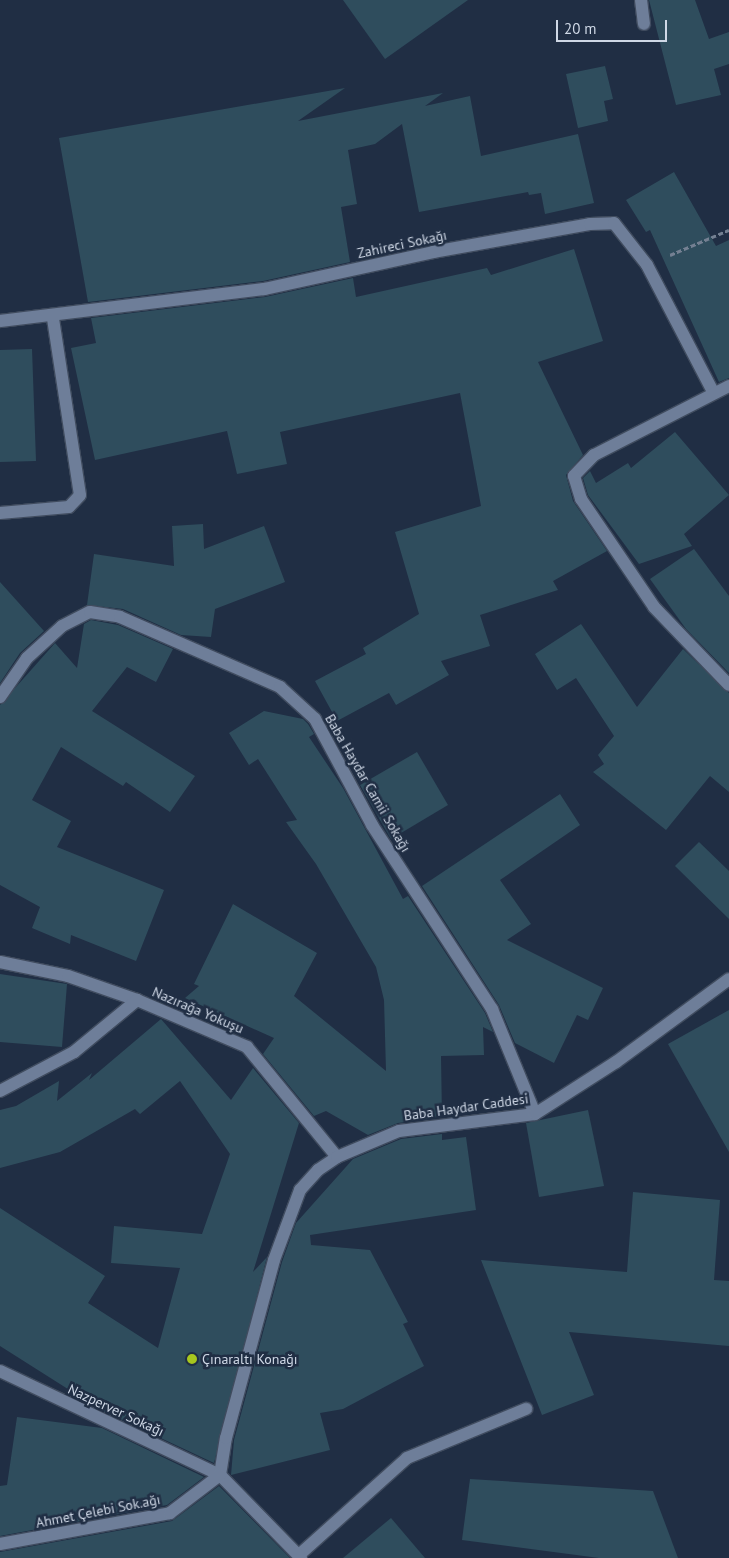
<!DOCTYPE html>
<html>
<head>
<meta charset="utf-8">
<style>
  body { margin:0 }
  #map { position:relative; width:729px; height:1558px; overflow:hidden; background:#202e44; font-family:"PT Sans",sans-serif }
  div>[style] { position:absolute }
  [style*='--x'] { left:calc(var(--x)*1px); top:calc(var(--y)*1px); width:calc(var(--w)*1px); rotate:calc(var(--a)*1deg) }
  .building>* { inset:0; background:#2f4d5d }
  .path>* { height:3px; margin-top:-1.5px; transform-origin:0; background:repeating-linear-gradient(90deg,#748092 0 5px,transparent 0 7.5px) }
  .roads { filter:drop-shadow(1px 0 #404c5f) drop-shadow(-1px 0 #404c5f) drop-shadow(0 1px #404c5f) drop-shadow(0 -1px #404c5f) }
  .service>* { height:12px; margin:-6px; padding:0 6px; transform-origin:6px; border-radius:6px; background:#6e7e99 }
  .minor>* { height:12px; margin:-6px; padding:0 6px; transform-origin:6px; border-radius:6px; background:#6e7e99 }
  .dots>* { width:14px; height:14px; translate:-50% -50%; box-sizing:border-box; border:2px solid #202e44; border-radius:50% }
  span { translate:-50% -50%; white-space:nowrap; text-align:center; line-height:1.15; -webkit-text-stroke:5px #202e44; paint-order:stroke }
  .street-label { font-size:14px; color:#cfd8e6 }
  .poi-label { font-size:14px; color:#cfd8e6 }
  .left { translate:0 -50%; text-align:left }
  .scale { position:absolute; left:556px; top:20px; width:111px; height:22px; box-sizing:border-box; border:2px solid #cfd8e6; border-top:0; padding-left:6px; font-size:15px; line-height:18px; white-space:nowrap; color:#cfd8e6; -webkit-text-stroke:4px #202e44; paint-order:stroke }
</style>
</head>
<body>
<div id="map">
  <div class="building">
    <i style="clip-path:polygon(343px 0,468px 0,385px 59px)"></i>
    <i style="clip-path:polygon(649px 0,695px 0,709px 39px,729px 32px,729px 64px,714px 69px,721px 95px,676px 105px)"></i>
    <i style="clip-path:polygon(605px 66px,613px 99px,604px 101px,608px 121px,578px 128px,566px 74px)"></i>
    <i style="clip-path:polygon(345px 88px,298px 121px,443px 93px,425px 106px,470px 96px,481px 156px,578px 134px,594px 203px,545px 214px,541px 193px,529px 195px,528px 192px,419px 212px,402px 124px,375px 144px,348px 150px,357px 204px,341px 207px,350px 262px,263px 281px,88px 302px,59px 138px)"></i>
    <i style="clip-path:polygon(674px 172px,716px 246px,729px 240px,729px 378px,719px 382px,650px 230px,646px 232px,626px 200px)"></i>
    <i style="clip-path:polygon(574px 249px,603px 341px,538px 362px,583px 455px,566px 475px,573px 501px,607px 551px,553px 581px,558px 590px,480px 615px,490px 646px,441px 661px,449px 675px,396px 705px,389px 693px,337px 721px,315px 681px,366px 654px,363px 648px,419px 614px,395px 532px,481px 506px,460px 393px,280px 432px,287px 464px,237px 474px,227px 431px,95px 460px,71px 348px,96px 343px,91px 318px,265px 297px,353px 278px,356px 297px,487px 268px,491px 275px)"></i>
    <i style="clip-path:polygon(32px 349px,36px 461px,0 462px,0 350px)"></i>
    <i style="clip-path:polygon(675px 432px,729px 495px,684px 534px,692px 546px,639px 564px,588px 495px,583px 478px,590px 471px,596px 483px,628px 463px,631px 468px)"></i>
    <i style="clip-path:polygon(203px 524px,204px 549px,264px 526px,285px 582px,215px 609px,211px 637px,181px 635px,123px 609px,87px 605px,94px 554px,174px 566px,172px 526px)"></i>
    <i style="clip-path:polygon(694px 549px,729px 596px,729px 673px,686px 629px,650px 579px)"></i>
    <i style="clip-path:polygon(0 582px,44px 631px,20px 653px,0 683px)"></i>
    <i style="clip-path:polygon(91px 620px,118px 625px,173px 649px,156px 682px,127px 667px,92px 711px,195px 776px,170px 812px,126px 782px,123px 786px,61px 747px,32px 800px,71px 821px,57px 847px,164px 890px,136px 961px,71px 935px,70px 944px,32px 928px,40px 907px,0 885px,0 705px,55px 643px,77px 668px,84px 624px)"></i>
    <i style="clip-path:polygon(581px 624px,637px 707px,683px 649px,729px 693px,729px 792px,710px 776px,666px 830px,593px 772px,604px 764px,598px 755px,614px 736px,576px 678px,557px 690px,535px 654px)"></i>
    <i style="clip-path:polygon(264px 711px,303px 719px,308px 724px,314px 734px,309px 737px,343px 788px,403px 899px,408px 896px,485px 1013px,493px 1032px,483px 1027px,484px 1055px,441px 1056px,442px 1117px,398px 1123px,368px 1135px,326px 1111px,314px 1116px,263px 1054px,274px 1038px,185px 998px,199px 986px,194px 984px,233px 904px,317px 953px,294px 996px,386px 1071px,384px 1000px,376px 967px,316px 864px,286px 822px,297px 820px,258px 759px,249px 765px,229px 733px)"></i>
    <i style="clip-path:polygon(417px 752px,448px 805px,391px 839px,360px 785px)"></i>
    <i style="clip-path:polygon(560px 794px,580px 825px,500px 880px,531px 924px,507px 940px,603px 988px,588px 1020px,577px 1015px,554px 1063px,515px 1043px,499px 1005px,422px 886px)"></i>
    <i style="clip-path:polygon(699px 842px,729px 871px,729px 919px,675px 866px)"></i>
    <i style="clip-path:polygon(0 974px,67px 984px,62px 1047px,0 1042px)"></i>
    <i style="clip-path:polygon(729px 1010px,729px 1152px,668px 1044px)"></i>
    <i style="clip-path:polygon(161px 1019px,231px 1100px,253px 1068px,299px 1123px,253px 1272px,267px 1257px,214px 1463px,101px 1410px,0 1346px,0 1208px,105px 1276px,88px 1303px,158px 1348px,180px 1268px,111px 1263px,114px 1226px,202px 1234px,230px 1154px,180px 1081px,140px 1114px,135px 1109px,60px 1152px,0 1168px,0 1110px,16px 1106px,59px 1081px,57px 1101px,92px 1073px,89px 1080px)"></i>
    <i style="clip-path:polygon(588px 1110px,604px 1186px,539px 1197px,526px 1123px)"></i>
    <i style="clip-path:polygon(442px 1134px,442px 1140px,466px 1137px,476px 1210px,310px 1235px,311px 1245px,370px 1250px,408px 1322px,403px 1324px,424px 1366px,343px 1409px,320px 1413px,330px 1450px,231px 1475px,234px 1440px,282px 1262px,296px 1223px,353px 1159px,401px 1139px)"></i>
    <i style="clip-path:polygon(633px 1192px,720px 1200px,714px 1280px,729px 1281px,729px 1346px,569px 1332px,594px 1395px,542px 1415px,481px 1260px,627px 1272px)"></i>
    <i style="clip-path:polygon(17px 1417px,102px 1428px,204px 1477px,167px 1505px,0 1536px,0 1486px,7px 1485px)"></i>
    <i style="clip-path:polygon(470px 1479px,653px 1491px,678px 1558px,599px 1558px,462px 1540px)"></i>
    <i style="clip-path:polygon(219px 1486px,290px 1558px,0 1558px,0 1552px,172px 1521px)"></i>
    <i style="clip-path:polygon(391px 1518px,425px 1558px,343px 1558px)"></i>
  </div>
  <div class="path">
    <i style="--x:670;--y:255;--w:64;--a:-23"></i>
  </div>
  <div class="roads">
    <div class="service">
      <i style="--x:0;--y:513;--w:69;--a:-5"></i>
      <i style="--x:69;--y:507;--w:16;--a:-47"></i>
      <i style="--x:80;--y:495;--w:179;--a:-98.7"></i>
      <i style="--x:299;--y:1555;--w:145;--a:-41.9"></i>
      <i style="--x:407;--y:1458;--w:129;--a:-22.4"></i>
    </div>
    <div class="minor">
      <i style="--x:641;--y:0;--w:24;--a:83"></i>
      <i style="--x:0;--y:321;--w:266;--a:-6.9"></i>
      <i style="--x:264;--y:289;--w:173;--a:-12.3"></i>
      <i style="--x:433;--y:252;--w:159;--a:-10.1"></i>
      <i style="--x:590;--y:224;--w:24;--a:-2"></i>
      <i style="--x:614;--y:223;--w:53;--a:51.8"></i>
      <i style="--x:647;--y:265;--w:143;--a:62.5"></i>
      <i style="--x:729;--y:386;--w:152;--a:152.9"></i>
      <i style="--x:594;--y:455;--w:29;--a:134"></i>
      <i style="--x:574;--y:476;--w:24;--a:73"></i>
      <i style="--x:581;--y:499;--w:130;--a:55.9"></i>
      <i style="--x:654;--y:607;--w:108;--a:46.1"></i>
      <i style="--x:0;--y:697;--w:47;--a:-55.3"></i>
      <i style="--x:27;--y:658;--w:47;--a:-42.4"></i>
      <i style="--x:62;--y:626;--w:31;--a:-27"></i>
      <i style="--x:90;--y:612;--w:30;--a:9"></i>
      <i style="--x:120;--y:617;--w:175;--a:23.6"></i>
      <i style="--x:280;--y:687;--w:47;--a:42.4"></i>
      <i style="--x:315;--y:719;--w:120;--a:61.7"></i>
      <i style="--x:372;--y:825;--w:220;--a:56.9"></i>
      <i style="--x:492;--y:1009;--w:113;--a:67.7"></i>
      <i style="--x:0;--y:962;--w:69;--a:11.6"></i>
      <i style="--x:68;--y:976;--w:73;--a:19.2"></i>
      <i style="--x:137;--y:1000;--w:120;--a:23.1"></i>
      <i style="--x:247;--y:1047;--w:142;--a:50.7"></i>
      <i style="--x:0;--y:1091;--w:84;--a:-27.8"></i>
      <i style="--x:74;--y:1052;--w:82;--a:-39.5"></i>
      <i style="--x:0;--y:1371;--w:243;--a:25.3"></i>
      <i style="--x:220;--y:1475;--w:116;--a:45.7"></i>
      <i style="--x:220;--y:1475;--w:37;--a:-81"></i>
      <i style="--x:226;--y:1438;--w:184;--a:-74.9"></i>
      <i style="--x:274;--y:1260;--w:75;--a:-69.6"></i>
      <i style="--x:300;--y:1190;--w:27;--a:-48"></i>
      <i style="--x:318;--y:1170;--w:23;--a:-34"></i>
      <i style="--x:337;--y:1157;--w:67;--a:-22.8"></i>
      <i style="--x:399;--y:1131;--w:137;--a:-7.1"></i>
      <i style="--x:535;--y:1114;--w:96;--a:-32.7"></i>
      <i style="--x:616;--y:1062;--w:140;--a:-36.3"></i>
      <i style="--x:0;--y:1544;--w:173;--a:-10.3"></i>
      <i style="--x:170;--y:1513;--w:63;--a:-37.2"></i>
    </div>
  </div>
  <div class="dots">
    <i style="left:192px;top:1359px;background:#a7c71e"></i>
  </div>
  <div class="street-label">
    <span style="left:402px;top:244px;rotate:-12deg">Zahireci Sokağı</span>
    <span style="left:368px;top:783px;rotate:60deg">Baba Haydar Camii Sokağı</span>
    <span style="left:198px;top:1010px;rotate:23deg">Nazırağa Yokuşu</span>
    <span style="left:466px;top:1107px;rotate:-8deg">Baba Haydar Caddesi</span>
    <span style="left:116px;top:1410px;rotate:25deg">Nazperver Sokağı</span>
    <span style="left:98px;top:1511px;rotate:-11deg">Ahmet Çelebi Sok.ağı</span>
  </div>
  <div class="poi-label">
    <span class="left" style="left:202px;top:1359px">Çınaraltı Konağı</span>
  </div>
  <div class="scale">20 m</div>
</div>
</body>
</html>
